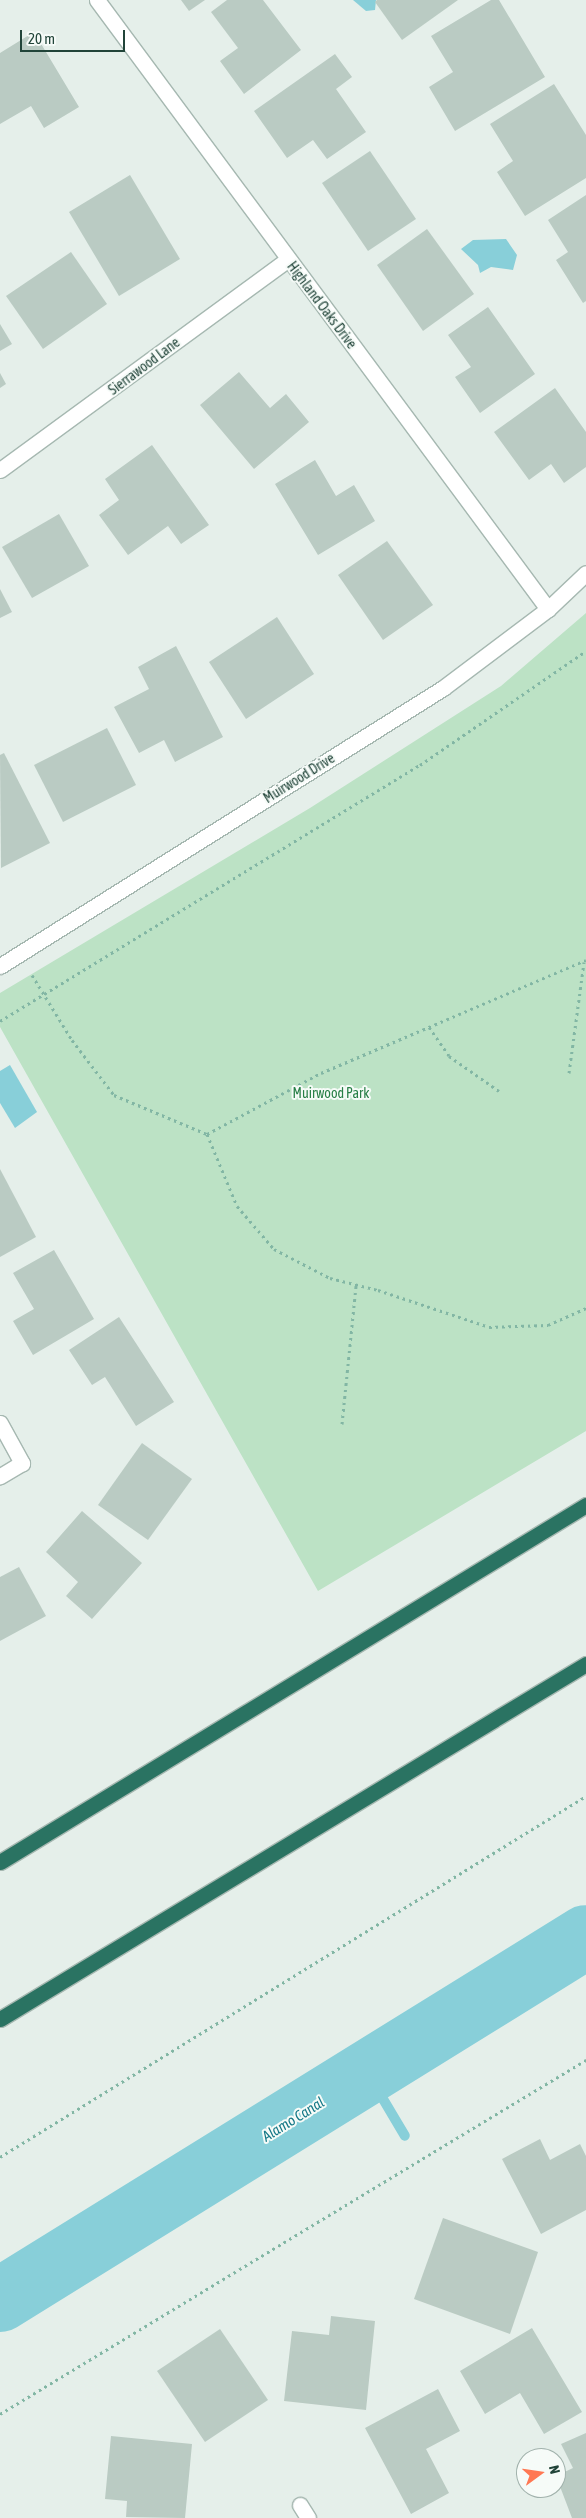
<!DOCTYPE html>
<html>
<head>
<meta charset="utf-8">
<style>
  body { margin:0 }
  #map { position:relative; width:586px; height:2518px; overflow:hidden; background:#e5efea; font-family:"Asap Condensed",sans-serif }
  div>[style] { position:absolute }
  [style*='--x'] { left:calc(var(--x)*1px); top:calc(var(--y)*1px); width:calc(var(--w)*1px); rotate:calc(var(--a)*1deg) }
  .green>* { inset:0; background:#bce2c5 }
  .water>* { inset:0; background:#88cfd9 }
  .stream>* { height:10px; margin:-5px; padding:0 5px; transform-origin:5px; border-radius:5px; background:#88cfd9 }
  .river>* { height:64px; margin:-32px; padding:0 32px; transform-origin:32px; border-radius:32px; background:#88cfd9 }
  .building>* { inset:0; background:#bacbc3 }
  .path>* { height:3px; margin-top:-1.5px; transform-origin:0; background:repeating-linear-gradient(90deg,#82b6a4 0 2.5px,transparent 0 6.5px) }
  .roads { filter:drop-shadow(1px 0 #a6b8b1) drop-shadow(-1px 0 #a6b8b1) drop-shadow(0 1px #a6b8b1) drop-shadow(0 -1px #a6b8b1) }
  .minor>* { height:15px; margin:-7.5px; padding:0 7.5px; transform-origin:7.5px; border-radius:7.5px; background:#fff }
  .motorway>* { height:15px; margin:-7.5px; padding:0 7.5px; transform-origin:7.5px; border-radius:7.5px; background:#2a7362 }
  span { translate:-50% -50%; white-space:nowrap; text-align:center; line-height:1.15; -webkit-text-stroke:4px #f6fbf8; paint-order:stroke }
  .street-label { font-size:14px; color:#214439 }
  .park-label { font-size:14px; color:#277f46 }
  .water-label { font-size:15px; color:#147887; font-style:italic }
  .north { position:absolute; left:516px; top:2448px; width:50px; height:50px; box-sizing:border-box; background:#f6fbf8; border:1px solid #a1b2ac; border-radius:50%; rotate:76deg; font-size:14px; font-weight:700; line-height:20px; text-align:center; color:#214439 }
  .north::after { content:''; display:block; margin:auto; width:18px; height:22px; background:#ff7853; clip-path:polygon(50% 0,100% 100%,50% 72%,0 100%) }
  .scale { position:absolute; left:20px; top:30px; width:105px; height:22px; box-sizing:border-box; border:2px solid #214439; border-top:0; padding-left:6px; font-size:15px; line-height:18px; white-space:nowrap; color:#214439; -webkit-text-stroke:4px #f6fbf8; paint-order:stroke }
</style>
</head>
<body>
<div id="map">
  <div class="green">
    <i style="clip-path:polygon(586px 613px,586px 1431px,318px 1591px,0 1027px,0 993px,310px 808px,501px 686px)"></i>
  </div>
  <div class="water">
    <i style="clip-path:polygon(353px 0,376px 0,375px 10px,366px 11px)"></i>
    <i style="clip-path:polygon(506px 239px,517px 255px,513px 270px,491px 267px,480px 273px,478px 265px,461px 249px,473px 240px)"></i>
    <i style="clip-path:polygon(10px 1065px,37px 1112px,15px 1128px,0 1103px,0 1071px)"></i>
  </div>
  <div class="stream">
    <i style="--x:367;--y:2072;--w:74;--a:59.3"></i>
  </div>
  <div class="river">
    <i style="--x:0;--y:2300;--w:689;--a:-31.78"></i>
  </div>
  <div class="building">
    <i style="clip-path:polygon(181px 0,205px 0,189px 11px)"></i>
    <i style="clip-path:polygon(227px 0,263px 0,301px 50px,244px 94px,220px 61px,238px 48px,211px 12px)"></i>
    <i style="clip-path:polygon(377px 0,458px 0,402px 40px,375px 2px)"></i>
    <i style="clip-path:polygon(491px 0,499px 0,545px 77px,455px 131px,429px 87px,453px 72px,431px 36px)"></i>
    <i style="clip-path:polygon(34px 32px,79px 107px,44px 128px,31px 106px,0 124px,0 53px)"></i>
    <i style="clip-path:polygon(335px 54px,352px 77px,336px 89px,366px 132px,327px 159px,313px 140px,287px 158px,254px 111px)"></i>
    <i style="clip-path:polygon(554px 84px,586px 135px,586px 178px,525px 216px,497px 172px,513px 161px,490px 124px)"></i>
    <i style="clip-path:polygon(370px 151px,416px 219px,368px 251px,322px 183px)"></i>
    <i style="clip-path:polygon(130px 175px,180px 259px,119px 296px,69px 212px)"></i>
    <i style="clip-path:polygon(586px 195px,586px 301px,583px 303px,556px 260px,568px 252px,548px 220px)"></i>
    <i style="clip-path:polygon(427px 229px,474px 294px,423px 331px,377px 265px)"></i>
    <i style="clip-path:polygon(71px 252px,107px 304px,43px 349px,6px 296px)"></i>
    <i style="clip-path:polygon(488px 307px,535px 374px,480px 413px,455px 377px,471px 367px,448px 335px)"></i>
    <i style="clip-path:polygon(0 324px,12px 344px,0 351px)"></i>
    <i style="clip-path:polygon(239px 372px,270px 408px,286px 394px,309px 422px,254px 469px,200px 405px)"></i>
    <i style="clip-path:polygon(0 373px,6px 384px,0 388px)"></i>
    <i style="clip-path:polygon(555px 388px,586px 432px,586px 467px,564px 483px,551px 464px,529px 480px,494px 432px)"></i>
    <i style="clip-path:polygon(152px 445px,209px 525px,181px 544px,168px 526px,128px 555px,99px 515px,119px 500px,105px 479px)"></i>
    <i style="clip-path:polygon(315px 460px,336px 496px,354px 485px,375px 521px,318px 555px,275px 484px)"></i>
    <i style="clip-path:polygon(59px 514px,89px 566px,32px 598px,2px 547px)"></i>
    <i style="clip-path:polygon(387px 541px,433px 605px,383px 640px,338px 575px)"></i>
    <i style="clip-path:polygon(0 589px,12px 612px,0 618px)"></i>
    <i style="clip-path:polygon(277px 617px,314px 674px,246px 719px,209px 662px)"></i>
    <i style="clip-path:polygon(176px 646px,223px 737px,175px 762px,164px 740px,139px 753px,114px 707px,149px 689px,138px 667px)"></i>
    <i style="clip-path:polygon(107px 728px,136px 785px,63px 822px,34px 765px)"></i>
    <i style="clip-path:polygon(4px 753px,50px 843px,1px 868px,0 755px)"></i>
    <i style="clip-path:polygon(0 1169px,36px 1237px,0 1257px)"></i>
    <i style="clip-path:polygon(54px 1250px,94px 1319px,33px 1355px,13px 1321px,34px 1309px,13px 1273px)"></i>
    <i style="clip-path:polygon(119px 1317px,174px 1402px,136px 1426px,105px 1377px,92px 1385px,69px 1350px)"></i>
    <i style="clip-path:polygon(142px 1443px,192px 1479px,148px 1540px,98px 1505px)"></i>
    <i style="clip-path:polygon(82px 1511px,142px 1563px,92px 1619px,66px 1596px,78px 1582px,46px 1552px)"></i>
    <i style="clip-path:polygon(19px 1567px,46px 1616px,0 1641px,0 1577px)"></i>
    <i style="clip-path:polygon(540px 2139px,550px 2160px,580px 2144px,586px 2156px,586px 2210px,541px 2234px,502px 2159px)"></i>
    <i style="clip-path:polygon(443px 2218px,538px 2252px,510px 2334px,414px 2299px)"></i>
    <i style="clip-path:polygon(331px 2316px,375px 2321px,366px 2410px,284px 2401px,292px 2331px,329px 2335px)"></i>
    <i style="clip-path:polygon(532px 2328px,582px 2412px,544px 2434px,520px 2393px,485px 2414px,460px 2371px)"></i>
    <i style="clip-path:polygon(220px 2329px,268px 2400px,205px 2442px,157px 2371px)"></i>
    <i style="clip-path:polygon(438px 2389px,460px 2431px,426px 2449px,449px 2493px,411px 2514px,365px 2428px)"></i>
    <i style="clip-path:polygon(586px 2433px,586px 2518px,572px 2518px,556px 2476px,573px 2468px,561px 2444px)"></i>
    <i style="clip-path:polygon(111px 2436px,192px 2444px,185px 2518px,126px 2517px,127px 2501px,105px 2499px)"></i>
  </div>
  <div class="path">
    <i style="--x:32;--y:975;--w:76;--a:58.4"></i>
    <i style="--x:72;--y:1040;--w:69;--a:52.6"></i>
    <i style="--x:114;--y:1095;--w:101;--a:22.8"></i>
    <i style="--x:207;--y:1134;--w:78;--a:67.4"></i>
    <i style="--x:237;--y:1206;--w:57;--a:49.3"></i>
    <i style="--x:274;--y:1249;--w:63;--a:27.4"></i>
    <i style="--x:330;--y:1278;--w:49;--a:14"></i>
    <i style="--x:378;--y:1290;--w:117;--a:18.4"></i>
    <i style="--x:489;--y:1327;--w:59;--a:-1.9"></i>
    <i style="--x:548;--y:1325;--w:42;--a:-24.1"></i>
    <i style="--x:0;--y:1021;--w:492;--a:-31.4"></i>
    <i style="--x:420;--y:765;--w:201;--a:-34.5"></i>
    <i style="--x:429;--y:1027;--w:35;--a:55"></i>
    <i style="--x:449;--y:1056;--w:61;--a:35"></i>
    <i style="--x:569;--y:1073;--w:112;--a:-82.3"></i>
    <i style="--x:207;--y:1134;--w:129;--a:-28.2"></i>
    <i style="--x:321;--y:1073;--w:288;--a:-23.1"></i>
    <i style="--x:342;--y:1424;--w:140;--a:-84.2"></i>
    <i style="--x:0;--y:2157;--w:688;--a:-31.63"></i>
    <i style="--x:0;--y:2414;--w:685;--a:-31.14"></i>
  </div>
  <div class="roads">
    <div class="minor">
      <i style="--x:97;--y:0;--w:758;--a:53.48"></i>
      <i style="--x:0;--y:470;--w:357;--a:-36.2"></i>
      <i style="--x:0;--y:966;--w:523;--a:-32.11"></i>
      <i style="--x:443;--y:688;--w:131;--a:-37"></i>
      <i style="--x:548;--y:609;--w:52;--a:-43.5"></i>
      <i style="--x:0;--y:1423;--w:46;--a:61.2"></i>
      <i style="--x:22;--y:1463;--w:26;--a:149"></i>
      <i style="--x:300;--y:2505;--w:15;--a:58"></i>
    </div>
    <div class="motorway">
      <i style="--x:0;--y:1862;--w:686;--a:-31.35"></i>
      <i style="--x:0;--y:2019;--w:685;--a:-31.21"></i>
    </div>
  </div>
  <div class="street-label">
    <span style="left:322px;top:305px;rotate:53deg">Highland Oaks Drive</span>
    <span style="left:144px;top:366px;rotate:-37deg">Sierrawood Lane</span>
    <span style="left:299px;top:778px;rotate:-32deg">Muirwood Drive</span>
  </div>
  <div class="park-label">
    <span style="left:331px;top:1093px">Muirwood Park</span>
  </div>
  <div class="water-label">
    <span style="left:293px;top:2119px;rotate:-32deg">Alamo Canal</span>
  </div>
  <div class="north">N</div>
  <div class="scale">20 m</div>
</div>
</body>
</html>
